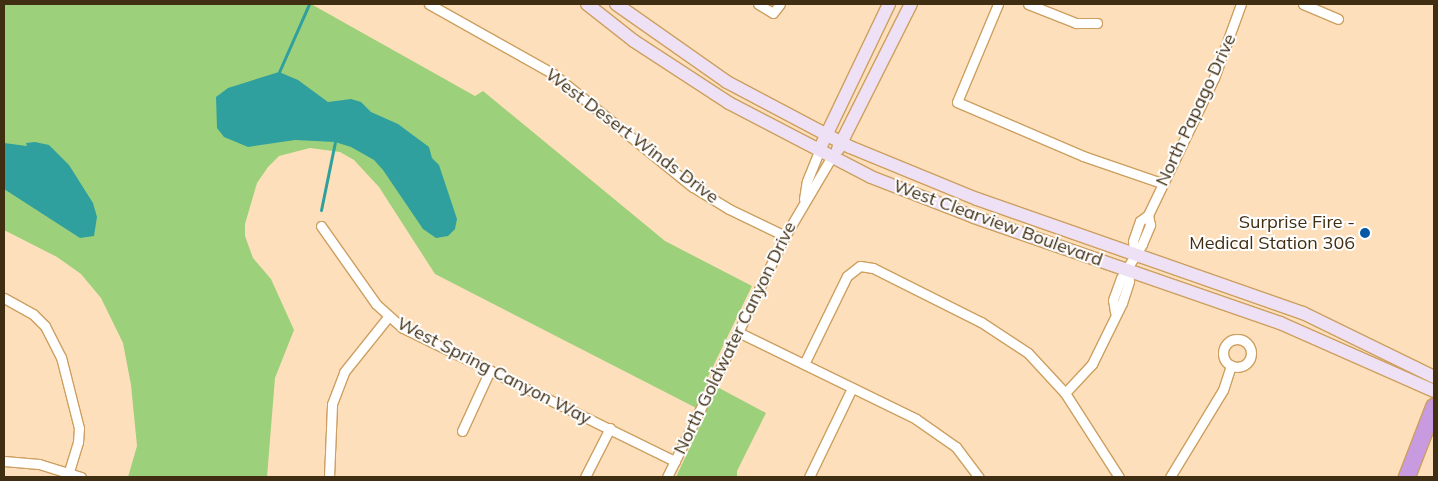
<!DOCTYPE html>
<html>
<head>
<meta charset="utf-8">
<style>
  body { margin:0 }
  #map { position:relative; width:1438px; height:481px; overflow:hidden; background:#fde0bb; font-family:Mulish,sans-serif }
  div>[style] { position:absolute }
  [style*='--x'] { left:calc(var(--x)*1px); top:calc(var(--y)*1px); width:calc(var(--w)*1px); rotate:calc(var(--a)*1deg) }
  .green>* { inset:0; background:#9dd07b }
  .water>* { inset:0; background:#30a09f }
  .stream>* { height:3px; margin:-1.5px; padding:0 1.5px; transform-origin:1.5px; border-radius:1.5px; background:#30a09f }
  .roads { filter:drop-shadow(1px 0 #cd9f60) drop-shadow(-1px 0 #cd9f60) drop-shadow(0 1px #cd9f60) drop-shadow(0 -1px #cd9f60) }
  .street>* { height:9px; margin:-4.5px; padding:0 4.5px; transform-origin:4.5px; border-radius:4.5px; background:#fff }
  .street>.ring { margin:-4.5px; padding:0; box-sizing:content-box; background:none; border:9px solid #fff; border-radius:50% }
  .secondary>* { height:12px; margin:-6px; padding:0 6px; transform-origin:6px; border-radius:6px; background:#eee1f5 }
  .highway>* { height:16px; margin:-8px; padding:0 8px; transform-origin:8px; border-radius:8px; background:#c89adf }
  .dots>* { width:14px; height:14px; translate:-50% -50%; box-sizing:border-box; border:2px solid #fff; border-radius:50% }
  span { translate:-50% -50%; white-space:nowrap; text-align:center; line-height:1.15; -webkit-text-stroke:4px #fff; paint-order:stroke }
  .street-label { font-size:18px; color:#402e13 }
  .poi-label { font-size:18px; color:#402e13 }
  .right { translate:-100% -50%; text-align:right }
  .frame { position:absolute; inset:0; border:5px solid #402e13; pointer-events:none }
</style>
</head>
<body>
<div id="map">
  <div class="green">
    <i style="clip-path:polygon(4px 4px,311px 4px,475px 96px,483px 91px,665px 241px,752px 286px,706px 381px,766px 413px,737px 471px,737px 477px,676px 477px,706px 413px,435px 274px,379px 187px,354px 160px,340px 152px,310px 148px,279px 156px,268px 167px,257px 183px,245px 224px,245px 236px,253px 258px,271px 279px,294px 330px,275px 378px,267px 477px,128px 477px,137px 446px,131px 385px,123px 343px,101px 298px,81px 274px,57px 257px,4px 230px)"></i>
  </div>
  <div class="water">
    <i style="clip-path:polygon(279px 72px,298px 80px,328px 102px,351px 99px,361px 102px,371px 112px,398px 124px,429px 147px,432px 158px,439px 165px,457px 219px,455px 229px,448px 236px,436px 238px,423px 229px,383px 170px,374px 160px,351px 147px,335px 142px,295px 140px,248px 147px,224px 137px,217px 128px,216px 97px,228px 88px)"></i>
    <i style="clip-path:polygon(35px 142px,49px 145px,69px 165px,93px 203px,97px 217px,94px 236px,80px 238px,4px 189px,4px 143px,27px 146px,26px 143px)"></i>
  </div>
  <div class="stream">
    <i style="--x:279;--y:72;--w:74;--a:-66.2"></i>
    <i style="--x:321;--y:210;--w:69;--a:-78.4"></i>
  </div>
  <div class="roads">
    <div class="street">
      <i style="--x:429;--y:4;--w:141;--a:29.3"></i>
      <i style="--x:552;--y:73;--w:181;--a:39"></i>
      <i style="--x:693;--y:187;--w:42;--a:31.4"></i>
      <i style="--x:729;--y:209;--w:62;--a:25.7"></i>
      <i style="--x:758;--y:4;--w:17;--a:31"></i>
      <i style="--x:773;--y:13;--w:11;--a:-52"></i>
      <i style="--x:998;--y:4;--w:106;--a:112.7"></i>
      <i style="--x:957;--y:102;--w:137;--a:23.2"></i>
      <i style="--x:1083;--y:156;--w:83;--a:18.9"></i>
      <i style="--x:1028;--y:4;--w:52;--a:21.6"></i>
      <i style="--x:1076;--y:23;--w:21;--a:0"></i>
      <i style="--x:1303;--y:4;--w:38;--a:23"></i>
      <i style="--x:804;--y:199;--w:18;--a:-81"></i>
      <i style="--x:807;--y:181;--w:31;--a:-68"></i>
      <i style="--x:321;--y:226;--w:95;--a:54.8"></i>
      <i style="--x:376;--y:304;--w:36;--a:42"></i>
      <i style="--x:403;--y:328;--w:303;--a:26.1"></i>
      <i style="--x:1134;--y:254;--w:13;--a:-94"></i>
      <i style="--x:1133;--y:241;--w:21;--a:-71"></i>
      <i style="--x:1140;--y:221;--w:10;--a:-37"></i>
      <i style="--x:1148;--y:215;--w:152;--a:-64.3"></i>
      <i style="--x:1214;--y:78;--w:79;--a:-70"></i>
      <i style="--x:4;--y:298;--w:33;--a:29"></i>
      <i style="--x:33;--y:314;--w:17;--a:45"></i>
      <i style="--x:45;--y:326;--w:35;--a:63"></i>
      <i style="--x:61;--y:357;--w:73;--a:75.8"></i>
      <i style="--x:79;--y:428;--w:14;--a:94"></i>
      <i style="--x:78;--y:442;--w:37;--a:107"></i>
      <i style="--x:1115;--y:312;--w:12;--a:-99"></i>
      <i style="--x:1113;--y:300;--w:23;--a:-70"></i>
      <i style="--x:1121;--y:278;--w:40;--a:-58"></i>
      <i style="--x:1142;--y:244;--w:21;--a:-67"></i>
      <i style="--x:1150;--y:225;--w:10;--a:-101"></i>
      <i style="--x:738;--y:332;--w:198;--a:26"></i>
      <i style="--x:916;--y:419;--w:49;--a:35"></i>
      <i style="--x:956;--y:447;--w:38;--a:53"></i>
      <i class="ring" style="left:1223px;top:339px;width:19px;height:19px"></i>
      <i style="--x:804;--y:364;--w:98;--a:-64"></i>
      <i style="--x:847;--y:276;--w:16;--a:-38"></i>
      <i style="--x:860;--y:266;--w:13;--a:9"></i>
      <i style="--x:873;--y:268;--w:121;--a:26.6"></i>
      <i style="--x:981;--y:322;--w:56;--a:33.4"></i>
      <i style="--x:1028;--y:353;--w:54;--a:47.2"></i>
      <i style="--x:1065;--y:393;--w:100;--a:57.3"></i>
      <i style="--x:1065;--y:393;--w:40;--a:-47"></i>
      <i style="--x:1092;--y:364;--w:68;--a:-63.8"></i>
      <i style="--x:1122;--y:303;--w:23;--a:-72"></i>
      <i style="--x:1129;--y:281;--w:11;--a:-95"></i>
      <i style="--x:462;--y:431;--w:67;--a:-65.3"></i>
      <i style="--x:4;--y:461;--w:35;--a:5"></i>
      <i style="--x:39;--y:464;--w:44;--a:17.2"></i>
      <i style="--x:329;--y:477;--w:73;--a:-87.6"></i>
      <i style="--x:332;--y:404;--w:34;--a:-69"></i>
      <i style="--x:344;--y:372;--w:70;--a:-51.3"></i>
      <i style="--x:585;--y:477;--w:55;--a:-63"></i>
      <i style="--x:667;--y:477;--w:268;--a:-63.9"></i>
      <i style="--x:785;--y:236;--w:91;--a:-59.5"></i>
      <i style="--x:809;--y:477;--w:99;--a:-64.2"></i>
      <i style="--x:1170;--y:477;--w:102;--a:-58.7"></i>
      <i style="--x:1223;--y:390;--w:26;--a:-72"></i>
    </div>
    <div class="secondary">
      <i style="--x:587;--y:4;--w:60;--a:38.2"></i>
      <i style="--x:634;--y:41;--w:113;--a:33.1"></i>
      <i style="--x:729;--y:103;--w:160;--a:27.5"></i>
      <i style="--x:871;--y:177;--w:110;--a:21.2"></i>
      <i style="--x:974;--y:217;--w:324;--a:19.1"></i>
      <i style="--x:1280;--y:323;--w:168;--a:23.8"></i>
      <i style="--x:616;--y:4;--w:136;--a:35.1"></i>
      <i style="--x:727;--y:82;--w:139;--a:27.9"></i>
      <i style="--x:850;--y:147;--w:137;--a:22.3"></i>
      <i style="--x:977;--y:199;--w:345;--a:19.3"></i>
      <i style="--x:1303;--y:313;--w:146;--a:26"></i>
      <i style="--x:822;--y:144;--w:155;--a:-64.4"></i>
      <i style="--x:838;--y:149;--w:162;--a:-63.3"></i>
    </div>
    <div class="highway">
      <i style="--x:1407;--y:477;--w:75;--a:-68.9"></i>
    </div>
  </div>
  <div class="dots">
    <i style="left:1365px;top:233px;background:#0458a6"></i>
  </div>
  <div class="street-label">
    <span style="left:1196px;top:110px;rotate:-65deg">North Papago Drive</span>
    <span style="left:632px;top:136px;rotate:37deg">West Desert Winds Drive</span>
    <span style="left:998px;top:223px;rotate:20deg">West Clearview Boulevard</span>
    <span style="left:735px;top:338px;rotate:-64deg">North Goldwater Canyon Drive</span>
    <span style="left:494px;top:371px;rotate:27deg">West Spring Canyon Way</span>
  </div>
  <div class="poi-label">
    <span class="right" style="left:1355px;top:233px">Surprise Fire -<br>Medical Station 306</span>
  </div>
  <div class="frame"></div>
</div>
</body>
</html>
